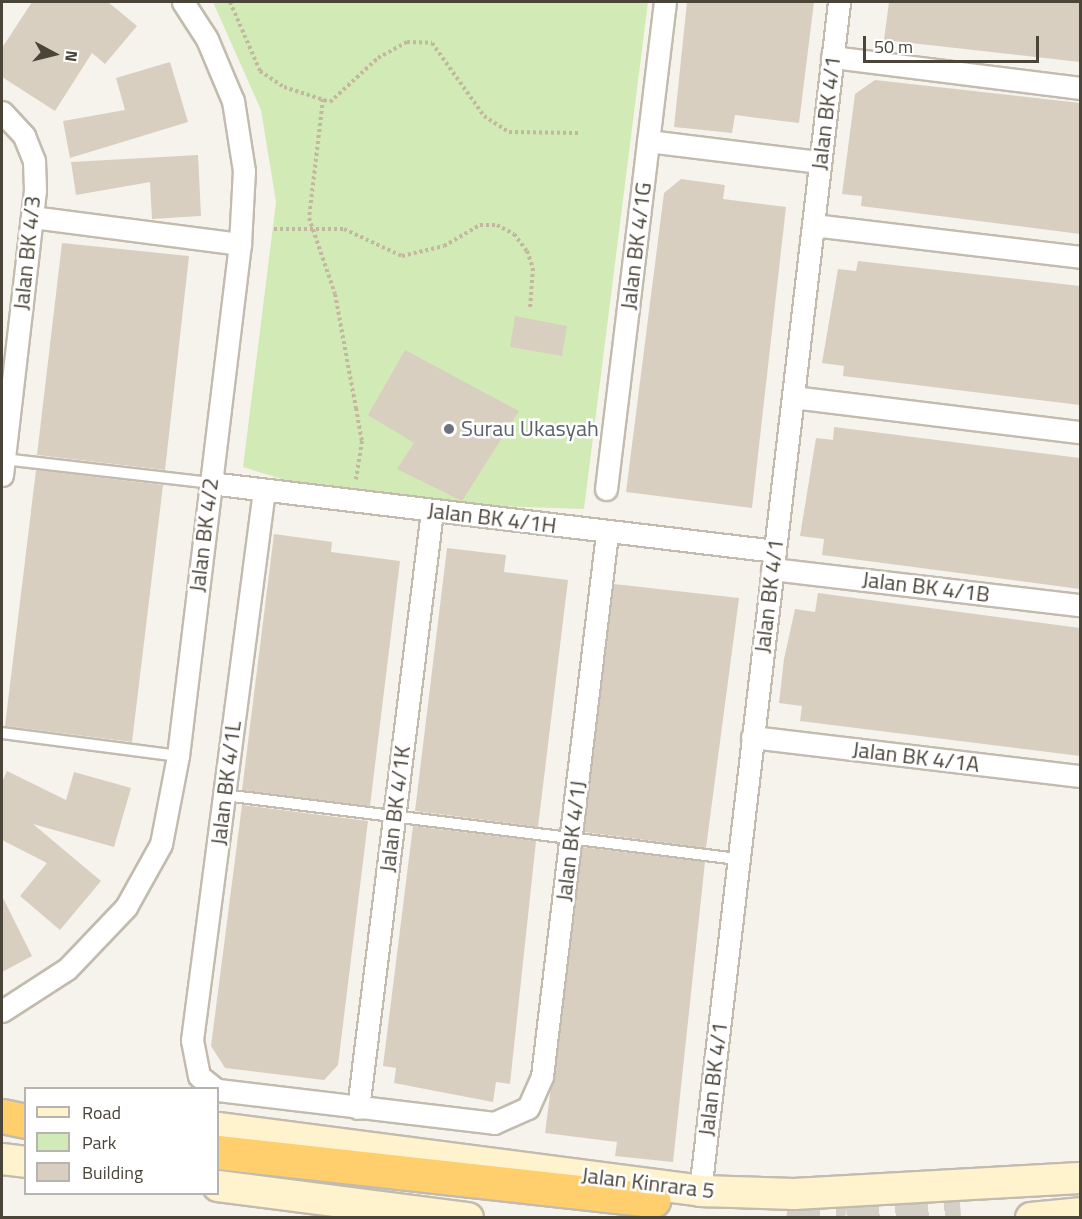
<!DOCTYPE html>
<html>
<head>
<meta charset="utf-8">
<style>
  body { margin:0 }
  #map { position:relative; width:1082px; height:1219px; overflow:hidden; background:#f6f3ec; font-family:"Titillium Web",sans-serif }
  div>[style] { position:absolute }
  [style*='--x'] { left:calc(var(--x)*1px); top:calc(var(--y)*1px); width:calc(var(--w)*1px); rotate:calc(var(--a)*1deg) }
  .green>* { inset:0; background:#d2eab5 }
  .building>* { inset:0; background:#d8cfc1 }
  .highway-tunnel>* { height:33px; margin-top:-16.5px; transform-origin:0; background:repeating-linear-gradient(90deg,#d4d0c8 0 33px,transparent 0 49px) }
  .path>* { height:4px; margin-top:-2px; transform-origin:0; background:repeating-linear-gradient(90deg,#c4b79f 0 3px,transparent 0 6px) }
  .roads { filter:drop-shadow(2px 0 #c2bbae) drop-shadow(-2px 0 #c2bbae) drop-shadow(0 2px #c2bbae) drop-shadow(0 -2px #c2bbae) }
  .lane>* { height:10px; margin:-5px; padding:0 5px; transform-origin:5px; border-radius:5px; background:#fff }
  .street>* { height:21px; margin:-10.5px; padding:0 10.5px; transform-origin:10.5px; border-radius:10.5px; background:#fff }
  .secondary>* { height:30px; margin:-15px; padding:0 15px; transform-origin:15px; border-radius:15px; background:#fff3cd }
  .highway>* { height:33px; margin:-16.5px; padding:0 16.5px; transform-origin:16.5px; border-radius:16.5px; background:#ffcf6e }
  .dots>* { width:16px; height:16px; translate:-50% -50%; box-sizing:border-box; border:3px solid #fff; border-radius:50% }
  span { translate:-50% -50%; white-space:nowrap; text-align:center; line-height:1.15; -webkit-text-stroke:5px #fff; paint-order:stroke }
  .street-label { font-size:22px; color:#4b4439 }
  .worship-label { font-size:22px; color:#5b616d }
  .left { translate:0 -50%; text-align:left }
  .frame { position:absolute; inset:0; border:3px solid #4b4439; pointer-events:none }
  .legend { position:absolute; left:24px; top:1087px; width:195px; height:108px; box-sizing:border-box; background:#fff; border:2px solid #b7b4b0; margin:0; padding:8px 10px; list-style:none; font-size:18px; color:#4b4439 }
  .legend li { display:flex; align-items:center; gap:12px; height:30px }
  .legend b { width:30px; border:2px solid #b7b4b0 }
  .north { position:absolute; left:24px; top:24px; width:60px; height:60px; -webkit-text-stroke:4px #fff; paint-order:stroke; rotate:97deg; font-size:16px; font-weight:700; line-height:24px; text-align:center; color:#4b4439 }
  .north::after { content:''; display:block; margin:auto; width:21px; height:27px; background:#4b4439; clip-path:polygon(50% 0,100% 100%,50% 72%,0 100%) }
  .scale { position:absolute; left:863px; top:36px; width:176px; height:27px; box-sizing:border-box; border:3px solid #4b4439; border-top:0; padding-left:8px; font-size:18px; line-height:21px; white-space:nowrap; color:#4b4439; -webkit-text-stroke:4px #fff; paint-order:stroke }
</style>
</head>
<body>
<div id="map">
  <div class="green">
    <i style="clip-path:polygon(213px 2px,648px 2px,584px 509px,352px 501px,243px 467px,276px 202px,261px 110px)"></i>
  </div>
  <div class="building">
    <i style="clip-path:polygon(32px 2px,108px 2px,137px 26px,105px 64px,92px 53px,55px 111px,2px 77px,2px 48px)"></i>
    <i style="clip-path:polygon(687px 2px,814px 2px,799px 123px,735px 115px,732px 133px,674px 127px)"></i>
    <i style="clip-path:polygon(889px 2px,1080px 2px,1080px 62px,884px 40px)"></i>
    <i style="clip-path:polygon(170px 62px,188px 122px,70px 158px,63px 121px,125px 110px,116px 78px)"></i>
    <i style="clip-path:polygon(875px 80px,1080px 103px,1080px 234px,861px 206px,862px 196px,842px 194px,855px 94px)"></i>
    <i style="clip-path:polygon(198px 155px,201px 216px,152px 219px,150px 182px,76px 195px,71px 162px)"></i>
    <i style="clip-path:polygon(681px 179px,725px 185px,723px 199px,786px 207px,752px 508px,626px 492px,664px 193px)"></i>
    <i style="clip-path:polygon(62px 243px,189px 256px,165px 470px,37px 455px)"></i>
    <i style="clip-path:polygon(858px 261px,1080px 286px,1080px 405px,843px 376px,844px 366px,822px 363px,838px 269px,856px 271px)"></i>
    <i style="clip-path:polygon(515px 316px,567px 326px,562px 356px,510px 347px)"></i>
    <i style="clip-path:polygon(405px 350px,519px 411px,462px 501px,397px 469px,414px 443px,368px 415px)"></i>
    <i style="clip-path:polygon(834px 427px,1080px 458px,1080px 589px,822px 555px,824px 539px,800px 536px,816px 438px,833px 440px)"></i>
    <i style="clip-path:polygon(36px 470px,163px 485px,132px 742px,5px 726px)"></i>
    <i style="clip-path:polygon(274px 534px,332px 542px,331px 552px,400px 561px,370px 806px,242px 790px)"></i>
    <i style="clip-path:polygon(447px 548px,506px 555px,504px 572px,568px 580px,538px 827px,415px 811px)"></i>
    <i style="clip-path:polygon(614px 584px,739px 598px,706px 848px,584px 832px)"></i>
    <i style="clip-path:polygon(818px 593px,1080px 628px,1080px 756px,800px 721px,802px 706px,779px 703px,784px 659px,795px 609px,815px 612px)"></i>
    <i style="clip-path:polygon(7px 771px,66px 800px,74px 772px,131px 788px,114px 847px,33px 824px,101px 881px,60px 930px,20px 896px,47px 863px,2px 840px,2px 782px)"></i>
    <i style="clip-path:polygon(242px 805px,368px 821px,338px 1065px,324px 1080px,225px 1068px,211px 1046px)"></i>
    <i style="clip-path:polygon(413px 826px,536px 841px,510px 1084px,496px 1082px,493px 1102px,394px 1083px,396px 1068px,383px 1066px)"></i>
    <i style="clip-path:polygon(582px 847px,705px 862px,673px 1162px,615px 1156px,617px 1142px,545px 1133px)"></i>
    <i style="clip-path:polygon(2px 896px,32px 956px,2px 972px)"></i>
  </div>
  <div class="highway-tunnel">
    <i style="--x:787;--y:1205;--w:59;--a:2.9"></i>
    <i style="--x:846;--y:1208;--w:114;--a:-4.5"></i>
  </div>
  <div class="path">
    <i style="--x:230;--y:2;--w:75;--a:66.5"></i>
    <i style="--x:260;--y:71;--w:29;--a:34"></i>
    <i style="--x:284;--y:87;--w:48;--a:18.1"></i>
    <i style="--x:330;--y:102;--w:65;--a:-42.5"></i>
    <i style="--x:378;--y:58;--w:33;--a:-29"></i>
    <i style="--x:407;--y:42;--w:25;--a:2"></i>
    <i style="--x:432;--y:43;--w:90;--a:54.5"></i>
    <i style="--x:484;--y:116;--w:30;--a:33"></i>
    <i style="--x:509;--y:132;--w:69;--a:0.8"></i>
    <i style="--x:323;--y:99;--w:120;--a:96.7"></i>
    <i style="--x:309;--y:218;--w:80;--a:71.1"></i>
    <i style="--x:335;--y:294;--w:116;--a:79.6"></i>
    <i style="--x:356;--y:408;--w:34;--a:80"></i>
    <i style="--x:362;--y:441;--w:39;--a:99"></i>
    <i style="--x:274;--y:229;--w:70;--a:0"></i>
    <i style="--x:344;--y:229;--w:64;--a:25"></i>
    <i style="--x:402;--y:256;--w:43;--a:-13.4"></i>
    <i style="--x:444;--y:246;--w:42;--a:-30.3"></i>
    <i style="--x:480;--y:225;--w:17;--a:0"></i>
    <i style="--x:497;--y:225;--w:19;--a:28"></i>
    <i style="--x:514;--y:234;--w:21;--a:53"></i>
    <i style="--x:527;--y:251;--w:18;--a:71"></i>
    <i style="--x:533;--y:268;--w:41;--a:94.2"></i>
  </div>
  <div class="roads">
    <div class="lane">
      <i style="--x:4;--y:459;--w:207;--a:6.6"></i>
      <i style="--x:2;--y:733;--w:177;--a:7.4"></i>
      <i style="--x:224;--y:795;--w:518;--a:7.1"></i>
    </div>
    <div class="street">
      <i style="--x:832;--y:57;--w:250;--a:7.1"></i>
      <i style="--x:2;--y:112;--w:33;--a:47"></i>
      <i style="--x:24;--y:136;--w:27;--a:68"></i>
      <i style="--x:34;--y:161;--w:29;--a:88"></i>
      <i style="--x:35;--y:190;--w:287;--a:96.6"></i>
      <i style="--x:648;--y:141;--w:173;--a:7"></i>
      <i style="--x:32;--y:217;--w:210;--a:7.4"></i>
      <i style="--x:813;--y:225;--w:269;--a:6.8"></i>
      <i style="--x:793;--y:397;--w:289;--a:7"></i>
      <i style="--x:210;--y:483;--w:569;--a:6.86"></i>
      <i style="--x:606;--y:489;--w:491;--a:-83.1"></i>
      <i style="--x:772;--y:569;--w:310;--a:6.7"></i>
      <i style="--x:752;--y:737;--w:330;--a:6.8"></i>
      <i style="--x:2;--y:1011;--w:77;--a:-32.9"></i>
      <i style="--x:67;--y:969;--w:86;--a:-46.4"></i>
      <i style="--x:126;--y:907;--w:72;--a:-60.9"></i>
      <i style="--x:161;--y:844;--w:90;--a:-79.1"></i>
      <i style="--x:178;--y:756;--w:516;--a:-83.1"></i>
      <i style="--x:240;--y:244;--w:73;--a:-86.9"></i>
      <i style="--x:244;--y:171;--w:71;--a:-98.9"></i>
      <i style="--x:233;--y:101;--w:67;--a:-112.8"></i>
      <i style="--x:207;--y:39;--w:44;--a:-123"></i>
      <i style="--x:214;--y:1088;--w:19;--a:-141"></i>
      <i style="--x:199;--y:1076;--w:37;--a:-101"></i>
      <i style="--x:192;--y:1040;--w:555;--a:-82.54"></i>
      <i style="--x:218;--y:1090;--w:278;--a:6.8"></i>
      <i style="--x:494;--y:1123;--w:37;--a:-24"></i>
      <i style="--x:528;--y:1108;--w:35;--a:-66"></i>
      <i style="--x:542;--y:1076;--w:547;--a:-83.17"></i>
      <i style="--x:358;--y:1108;--w:602;--a:-82.93"></i>
      <i style="--x:700;--y:1191;--w:1197;--a:-83.33"></i>
    </div>
    <div class="secondary">
      <i style="--x:218;--y:1128;--w:486;--a:7.4"></i>
      <i style="--x:700;--y:1191;--w:94;--a:1.8"></i>
      <i style="--x:794;--y:1194;--w:286;--a:-3.2"></i>
      <i style="--x:2;--y:1159;--w:24;--a:7"></i>
      <i style="--x:218;--y:1186;--w:252;--a:7.3"></i>
      <i style="--x:1031;--y:1218;--w:49;--a:-5.8"></i>
    </div>
    <div class="highway">
      <i style="--x:2;--y:1116;--w:25;--a:12"></i>
      <i style="--x:218;--y:1152;--w:438;--a:6.3"></i>
    </div>
  </div>
  <div class="dots">
    <i style="left:449px;top:429px;background:#6b7280"></i>
  </div>
  <div class="street-label">
    <span style="left:826px;top:113px;rotate:-83deg">Jalan BK 4/1</span>
    <span style="left:636px;top:246px;rotate:-83deg">Jalan BK 4/1G</span>
    <span style="left:27px;top:253px;rotate:-84deg">Jalan BK 4/3</span>
    <span style="left:492px;top:518px;rotate:7deg">Jalan BK 4/1H</span>
    <span style="left:204px;top:535px;rotate:-83deg">Jalan BK 4/2</span>
    <span style="left:926px;top:587px;rotate:7deg">Jalan BK 4/1B</span>
    <span style="left:769px;top:596px;rotate:-83deg">Jalan BK 4/1</span>
    <span style="left:916px;top:757px;rotate:7deg">Jalan BK 4/1A</span>
    <span style="left:226px;top:783px;rotate:-83deg">Jalan BK 4/1L</span>
    <span style="left:395px;top:809px;rotate:-83deg">Jalan BK 4/1K</span>
    <span style="left:571px;top:841px;rotate:-83deg">Jalan BK 4/1J</span>
    <span style="left:713px;top:1079px;rotate:-83deg">Jalan BK 4/1</span>
    <span style="left:648px;top:1183px;rotate:7deg">Jalan Kinrara 5</span>
  </div>
  <div class="worship-label">
    <span class="left" style="left:461px;top:429px">Surau Ukasyah</span>
  </div>
  <div class="frame"></div>
  <ul class="legend">
  <li><b style="height:8px;background:#fff3cd"></b>Road</li>
  <li><b style="height:16px;background:#d2eab5"></b>Park</li>
  <li><b style="height:16px;background:#d8cfc1"></b>Building</li>
  </ul>
  <div class="north">N</div>
  <div class="scale">50 m</div>
</div>
</body>
</html>
